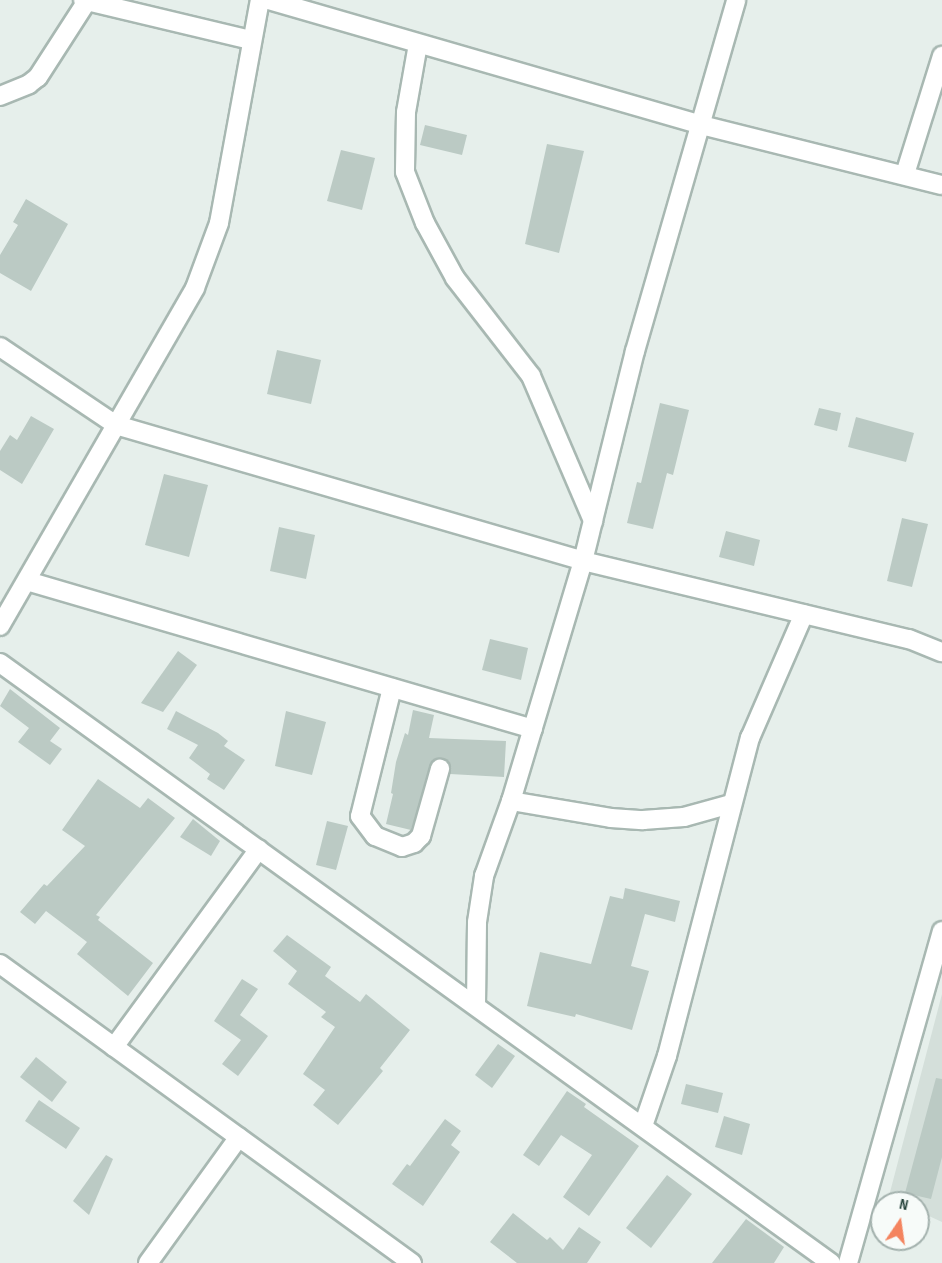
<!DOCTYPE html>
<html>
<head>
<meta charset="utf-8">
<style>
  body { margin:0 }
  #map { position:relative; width:942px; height:1263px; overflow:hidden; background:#e6efeb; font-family:"Sofia Sans Condensed",sans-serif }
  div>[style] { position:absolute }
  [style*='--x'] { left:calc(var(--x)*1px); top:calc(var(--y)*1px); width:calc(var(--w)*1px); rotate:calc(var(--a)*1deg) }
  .built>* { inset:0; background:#d4dfda }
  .building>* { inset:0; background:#bbcac4 }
  .roads { filter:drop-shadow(2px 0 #a8b8b2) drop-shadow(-2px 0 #a8b8b2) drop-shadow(0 2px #a8b8b2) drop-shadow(0 -2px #a8b8b2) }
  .minor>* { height:18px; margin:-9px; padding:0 9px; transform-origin:9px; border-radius:9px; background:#fff }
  span { translate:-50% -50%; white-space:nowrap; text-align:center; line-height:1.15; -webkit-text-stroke:4.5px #f7fbf9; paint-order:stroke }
  .north { position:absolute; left:870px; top:1191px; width:60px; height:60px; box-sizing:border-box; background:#f7fbf9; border:2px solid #a3b1ad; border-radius:50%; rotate:13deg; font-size:16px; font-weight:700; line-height:24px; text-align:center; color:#24423a }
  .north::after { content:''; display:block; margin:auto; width:21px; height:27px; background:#f4845f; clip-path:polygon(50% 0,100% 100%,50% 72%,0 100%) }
</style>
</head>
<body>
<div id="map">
  <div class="built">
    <i style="clip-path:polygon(942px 994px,942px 1222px,918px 1211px,918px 1203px,903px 1203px,889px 1196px)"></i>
  </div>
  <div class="building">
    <i style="clip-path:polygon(425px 125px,467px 135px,462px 155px,420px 145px)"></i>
    <i style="clip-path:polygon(547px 144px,584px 151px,559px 253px,525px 244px)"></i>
    <i style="clip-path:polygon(341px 150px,375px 158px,362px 210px,327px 201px)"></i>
    <i style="clip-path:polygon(26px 199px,68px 224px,31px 291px,0 273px,0 255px,18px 225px,13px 222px)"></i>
    <i style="clip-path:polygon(277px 350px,321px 360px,311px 404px,267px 394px)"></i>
    <i style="clip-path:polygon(660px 403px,689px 410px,673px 475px,667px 473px,653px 529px,627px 523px,637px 482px,641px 483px)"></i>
    <i style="clip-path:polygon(819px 408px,841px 413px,837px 431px,814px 425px)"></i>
    <i style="clip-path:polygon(31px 416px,54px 429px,22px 484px,0 470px,0 451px,10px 435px,17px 440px)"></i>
    <i style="clip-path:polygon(856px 417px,914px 433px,906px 462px,848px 447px)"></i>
    <i style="clip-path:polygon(164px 474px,208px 485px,189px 557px,145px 545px)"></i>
    <i style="clip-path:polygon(902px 518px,928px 524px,912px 587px,887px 581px)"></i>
    <i style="clip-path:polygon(279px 527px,315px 535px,306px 579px,270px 571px)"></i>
    <i style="clip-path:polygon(726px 531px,760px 540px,754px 566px,719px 557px)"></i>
    <i style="clip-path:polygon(490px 639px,528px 648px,521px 680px,482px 670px)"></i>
    <i style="clip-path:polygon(178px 651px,197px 665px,163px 712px,141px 703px)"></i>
    <i style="clip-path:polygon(10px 689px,60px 728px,50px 741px,62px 749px,50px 765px,18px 742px,29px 728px,0 706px)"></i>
    <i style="clip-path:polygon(413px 710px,434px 715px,429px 738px,506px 741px,504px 777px,450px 774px,448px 761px,442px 758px,433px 761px,411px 830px,386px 824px,393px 794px,391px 793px,396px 762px,405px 733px,408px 735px)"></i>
    <i style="clip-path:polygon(176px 711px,218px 733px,228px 741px,224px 746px,245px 760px,224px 790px,207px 779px,210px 774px,189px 758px,198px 745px,167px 729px)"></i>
    <i style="clip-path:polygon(286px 711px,326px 722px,312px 775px,275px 766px)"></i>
    <i style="clip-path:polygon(98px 779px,140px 808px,148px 798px,175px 818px,96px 915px,100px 917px,98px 920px,153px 963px,128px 996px,77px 954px,87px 942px,46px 911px,35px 924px,20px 912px,44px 884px,47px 886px,85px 846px,62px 830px)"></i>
    <i style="clip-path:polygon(193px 819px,220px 841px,211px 856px,180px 837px)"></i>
    <i style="clip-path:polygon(327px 821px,348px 826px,336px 870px,316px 865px)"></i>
    <i style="clip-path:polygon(625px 888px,680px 901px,675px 922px,645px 914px,631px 966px,649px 971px,632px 1030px,576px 1014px,575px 1017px,527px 1006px,540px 952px,591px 964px,610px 896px,623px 899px)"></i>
    <i style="clip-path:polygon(287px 935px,331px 967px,325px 976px,360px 1002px,366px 994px,410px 1030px,380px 1068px,383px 1071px,338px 1125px,313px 1105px,325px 1090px,303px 1074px,335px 1027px,321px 1017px,326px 1012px,288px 984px,297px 971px,273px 951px)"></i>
    <i style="clip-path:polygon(242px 979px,258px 989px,240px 1015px,268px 1036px,238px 1076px,222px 1064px,241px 1040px,214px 1021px)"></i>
    <i style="clip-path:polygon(498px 1044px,515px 1056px,492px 1088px,475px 1075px)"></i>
    <i style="clip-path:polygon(36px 1057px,67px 1082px,52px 1102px,20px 1077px)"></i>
    <i style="clip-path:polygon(936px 1078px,942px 1079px,942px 1157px,931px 1199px,905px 1193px)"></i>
    <i style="clip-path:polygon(686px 1084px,723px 1093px,718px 1113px,681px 1104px)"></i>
    <i style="clip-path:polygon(567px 1091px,586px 1104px,584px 1107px,639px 1146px,589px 1216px,563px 1197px,592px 1155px,561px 1135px,539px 1166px,523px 1155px)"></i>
    <i style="clip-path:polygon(39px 1100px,80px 1128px,66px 1149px,25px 1121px)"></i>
    <i style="clip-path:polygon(724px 1116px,750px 1124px,742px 1155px,715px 1147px)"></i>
    <i style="clip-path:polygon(445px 1119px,461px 1131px,451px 1145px,460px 1152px,423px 1206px,392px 1184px,407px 1164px,410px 1166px)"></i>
    <i style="clip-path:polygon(106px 1155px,113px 1159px,89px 1215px,73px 1201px)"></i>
    <i style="clip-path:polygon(667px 1175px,692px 1194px,651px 1248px,626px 1228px)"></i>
    <i style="clip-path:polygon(513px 1213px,547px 1240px,550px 1237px,563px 1250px,579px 1227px,601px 1242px,587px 1263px,517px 1263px,490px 1242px)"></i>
    <i style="clip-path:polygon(746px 1219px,784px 1247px,774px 1263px,712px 1263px)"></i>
  </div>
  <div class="roads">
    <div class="minor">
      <i style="--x:83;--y:0;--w:173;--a:13.4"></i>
      <i style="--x:269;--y:0;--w:450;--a:16.1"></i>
      <i style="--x:701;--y:125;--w:248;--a:14"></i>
      <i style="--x:418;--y:44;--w:69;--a:100"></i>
      <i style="--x:406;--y:112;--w:60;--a:91"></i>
      <i style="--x:405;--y:172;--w:55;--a:68.6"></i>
      <i style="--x:425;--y:223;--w:63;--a:61.4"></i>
      <i style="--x:455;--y:278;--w:124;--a:52.2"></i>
      <i style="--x:531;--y:376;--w:158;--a:66.8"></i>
      <i style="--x:0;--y:96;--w:31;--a:-22"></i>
      <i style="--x:29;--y:84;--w:11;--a:-38"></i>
      <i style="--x:38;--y:77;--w:90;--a:-57.2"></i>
      <i style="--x:905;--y:174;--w:124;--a:-72.6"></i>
      <i style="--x:0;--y:347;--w:140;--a:33.9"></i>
      <i style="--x:116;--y:425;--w:486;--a:16.2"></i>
      <i style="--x:583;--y:561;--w:335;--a:13.5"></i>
      <i style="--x:909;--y:639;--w:35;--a:22"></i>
      <i style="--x:27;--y:581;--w:527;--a:16.3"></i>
      <i style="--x:0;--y:626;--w:390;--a:-60"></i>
      <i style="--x:195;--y:288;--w:69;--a:-69.7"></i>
      <i style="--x:219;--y:223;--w:227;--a:-79.6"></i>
      <i style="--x:0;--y:663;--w:1025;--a:35.83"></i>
      <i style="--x:392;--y:688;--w:132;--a:104"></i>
      <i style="--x:360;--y:816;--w:25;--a:53"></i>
      <i style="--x:375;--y:836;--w:29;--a:22"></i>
      <i style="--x:402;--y:847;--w:13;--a:-18"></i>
      <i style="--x:414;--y:843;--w:10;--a:-45"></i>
      <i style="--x:421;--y:836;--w:70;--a:-74.2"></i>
      <i style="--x:511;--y:801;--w:101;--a:9.6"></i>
      <i style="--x:611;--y:818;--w:32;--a:4"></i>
      <i style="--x:643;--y:820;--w:41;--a:-4.2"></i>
      <i style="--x:684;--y:817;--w:49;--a:-15.5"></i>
      <i style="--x:0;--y:964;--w:509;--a:35.97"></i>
      <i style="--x:476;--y:1005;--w:83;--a:-89.3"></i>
      <i style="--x:477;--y:922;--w:47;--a:-81.3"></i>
      <i style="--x:484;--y:876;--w:80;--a:-70.2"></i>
      <i style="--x:511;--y:801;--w:251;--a:-73.3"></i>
      <i style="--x:583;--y:561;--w:216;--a:-76.1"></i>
      <i style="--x:635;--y:351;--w:365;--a:-73.9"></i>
      <i style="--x:114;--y:1047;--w:245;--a:-53.8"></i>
      <i style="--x:643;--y:1126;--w:74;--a:-71.1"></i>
      <i style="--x:667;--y:1056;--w:329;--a:-75.4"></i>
      <i style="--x:750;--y:738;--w:135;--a:-66.5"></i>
      <i style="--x:148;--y:1263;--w:155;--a:-54.2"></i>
      <i style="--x:848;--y:1263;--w:345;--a:-74.2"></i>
    </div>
  </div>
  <div class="north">N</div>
</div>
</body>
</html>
